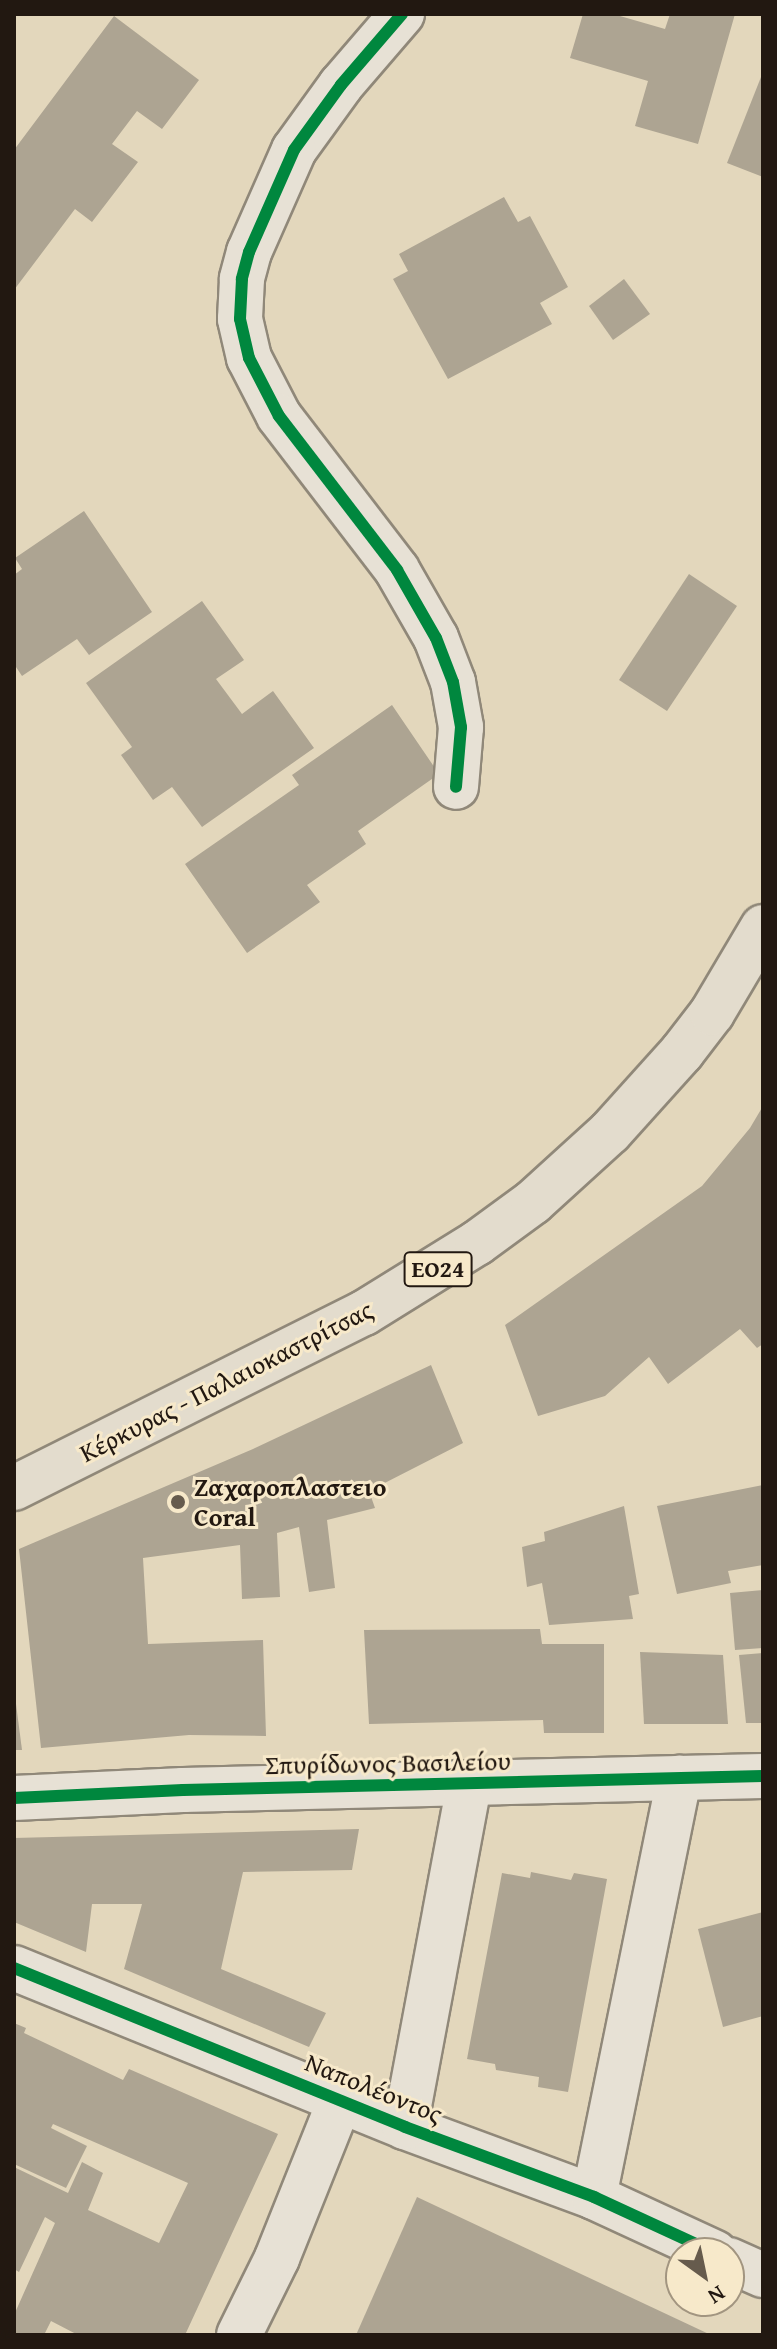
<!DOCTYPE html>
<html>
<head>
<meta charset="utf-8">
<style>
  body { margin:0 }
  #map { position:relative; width:777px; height:2349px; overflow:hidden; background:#e3d7bc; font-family:"Gentium Book Plus",serif }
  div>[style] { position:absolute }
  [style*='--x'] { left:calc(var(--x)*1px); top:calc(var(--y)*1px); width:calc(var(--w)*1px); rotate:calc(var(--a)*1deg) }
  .building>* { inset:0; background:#ada492 }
  .roads { filter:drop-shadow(2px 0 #908879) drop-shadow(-2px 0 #908879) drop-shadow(0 2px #908879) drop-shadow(0 -2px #908879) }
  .minor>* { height:44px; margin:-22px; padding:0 22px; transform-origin:22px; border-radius:22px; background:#e7e1d5 }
  .major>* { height:44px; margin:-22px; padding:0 22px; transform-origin:22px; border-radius:22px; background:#e3dccd }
  .cycleway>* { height:12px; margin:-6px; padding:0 6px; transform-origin:6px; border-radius:6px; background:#00873e }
  .dots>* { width:22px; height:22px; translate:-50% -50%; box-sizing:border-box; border:4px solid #f7e9ca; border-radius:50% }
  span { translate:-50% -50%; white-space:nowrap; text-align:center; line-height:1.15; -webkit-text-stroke:6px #f7e9ca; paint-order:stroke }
  .shield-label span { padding:2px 6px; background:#f7e9ca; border:2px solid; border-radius:6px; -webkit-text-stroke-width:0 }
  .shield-label { font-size:24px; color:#221811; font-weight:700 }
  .street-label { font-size:26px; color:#221811 }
  .poi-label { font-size:26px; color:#221811; font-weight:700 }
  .left { translate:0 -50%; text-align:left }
  .frame { position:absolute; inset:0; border:16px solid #221811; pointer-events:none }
  .north { position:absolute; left:665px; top:2237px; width:80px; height:80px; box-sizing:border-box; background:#f7e9ca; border:2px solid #a29580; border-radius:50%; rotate:147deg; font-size:22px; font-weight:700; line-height:32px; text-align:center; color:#221811 }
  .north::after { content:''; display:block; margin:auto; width:28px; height:36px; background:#665b4d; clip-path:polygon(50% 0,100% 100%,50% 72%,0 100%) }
</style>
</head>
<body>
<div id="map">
  <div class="building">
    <i style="clip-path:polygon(583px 14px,613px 14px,665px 29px,670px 14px,735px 14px,698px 144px,635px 126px,648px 81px,570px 58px)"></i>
    <i style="clip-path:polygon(114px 16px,199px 80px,162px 129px,137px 111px,112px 144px,138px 162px,92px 222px,75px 209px,14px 290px,14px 150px)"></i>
    <i style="clip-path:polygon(763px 72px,763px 177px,727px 163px)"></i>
    <i style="clip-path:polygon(504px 197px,518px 222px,530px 216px,568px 287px,540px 303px,552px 324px,448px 379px,393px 279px,408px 271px,399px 254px)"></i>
    <i style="clip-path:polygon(624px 279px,650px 314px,613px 340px,589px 306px)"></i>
    <i style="clip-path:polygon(84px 511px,152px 612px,89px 655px,77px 639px,22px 676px,14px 664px,14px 575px,22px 569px,15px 558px)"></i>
    <i style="clip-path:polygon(689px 574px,737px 606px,667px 711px,619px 680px)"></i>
    <i style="clip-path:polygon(202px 601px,244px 660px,216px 679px,242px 714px,273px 691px,314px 748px,202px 827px,172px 787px,153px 800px,121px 755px,132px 747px,86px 683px)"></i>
    <i style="clip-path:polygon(392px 705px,439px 774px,358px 831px,366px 844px,307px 885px,320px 902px,247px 953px,185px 864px,299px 785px,292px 775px)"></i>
    <i style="clip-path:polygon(763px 1106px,763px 1344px,757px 1348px,740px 1329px,668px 1384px,649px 1357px,605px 1396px,538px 1416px,505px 1325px,702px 1186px,750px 1128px)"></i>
    <i style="clip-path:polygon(431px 1365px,463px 1443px,369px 1491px,375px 1508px,327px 1520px,335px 1588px,309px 1592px,299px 1527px,277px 1533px,280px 1597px,242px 1599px,240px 1545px,143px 1558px,148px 1644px,263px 1640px,266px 1736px,189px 1735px,41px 1748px,19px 1549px,253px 1449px)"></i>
    <i style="clip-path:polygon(763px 1485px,763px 1565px,728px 1571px,731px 1583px,677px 1594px,657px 1506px)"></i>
    <i style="clip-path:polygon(624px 1506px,639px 1594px,629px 1596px,633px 1619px,549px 1625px,542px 1583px,527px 1587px,522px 1547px,545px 1541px,544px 1532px)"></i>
    <i style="clip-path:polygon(763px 1590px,763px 1648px,735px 1650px,730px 1593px)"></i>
    <i style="clip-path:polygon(540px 1629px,542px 1644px,604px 1644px,604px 1733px,544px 1733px,543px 1720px,369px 1724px,364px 1630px)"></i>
    <i style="clip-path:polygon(640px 1652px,723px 1655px,728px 1724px,644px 1724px)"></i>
    <i style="clip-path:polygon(763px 1653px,763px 1723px,746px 1723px,739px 1655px)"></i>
    <i style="clip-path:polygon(14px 1704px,16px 1704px,22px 1750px,14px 1750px)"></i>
    <i style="clip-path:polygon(359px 1829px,352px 1870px,243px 1872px,221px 1969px,326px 2013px,309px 2047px,124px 1969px,142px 1904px,92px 1904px,86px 1952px,14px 1922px,14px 1838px)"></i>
    <i style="clip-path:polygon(531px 1872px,571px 1880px,574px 1873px,607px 1879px,568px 2092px,538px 2087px,539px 2077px,496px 2070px,495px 2064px,467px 2059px,502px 1873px,530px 1878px)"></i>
    <i style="clip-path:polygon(763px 1912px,763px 2016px,723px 2027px,698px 1929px)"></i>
    <i style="clip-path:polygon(14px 2023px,26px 2028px,24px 2033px,123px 2080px,129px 2069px,278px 2134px,185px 2335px,78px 2335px,51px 2321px,44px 2335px,14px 2335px,14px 2315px,55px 2223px,45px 2217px,19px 2272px,14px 2269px,14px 2167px,68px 2193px,82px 2162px,103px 2173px,88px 2210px,159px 2243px,188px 2183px,53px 2124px,51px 2128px,87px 2146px,66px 2188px,14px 2164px)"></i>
    <i style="clip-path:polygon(417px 2197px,711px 2335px,356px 2335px)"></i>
  </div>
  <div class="roads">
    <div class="minor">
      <i style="--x:402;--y:14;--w:94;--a:130.7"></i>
      <i style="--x:341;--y:85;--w:80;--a:125.9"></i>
      <i style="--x:294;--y:150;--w:111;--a:113.8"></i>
      <i style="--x:249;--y:252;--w:28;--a:105"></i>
      <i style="--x:242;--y:279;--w:40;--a:92.9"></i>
      <i style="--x:240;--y:319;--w:40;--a:77"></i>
      <i style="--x:249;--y:358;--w:65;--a:62.7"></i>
      <i style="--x:279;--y:416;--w:194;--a:52.5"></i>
      <i style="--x:397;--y:570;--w:78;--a:60.2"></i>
      <i style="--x:436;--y:638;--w:47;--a:68.9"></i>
      <i style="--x:453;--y:682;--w:46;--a:79.9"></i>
      <i style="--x:461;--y:727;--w:60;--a:94.8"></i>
      <i style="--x:14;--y:1798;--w:169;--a:-2.7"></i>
      <i style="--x:183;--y:1790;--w:580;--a:-1.38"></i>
      <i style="--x:14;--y:1968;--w:422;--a:22.1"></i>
      <i style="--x:405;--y:2127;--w:202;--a:20.3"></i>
      <i style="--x:594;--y:2197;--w:133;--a:24.8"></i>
      <i style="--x:405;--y:2127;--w:349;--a:-79.4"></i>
      <i style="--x:594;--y:2197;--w:428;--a:-78.5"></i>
      <i style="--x:729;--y:2260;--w:37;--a:24"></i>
      <i style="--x:239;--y:2335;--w:86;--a:-63.7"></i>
      <i style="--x:277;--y:2258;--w:172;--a:-68.2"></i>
    </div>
    <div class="major">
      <i style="--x:14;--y:1488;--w:391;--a:-26.6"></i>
      <i style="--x:364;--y:1313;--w:133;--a:-31.8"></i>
      <i style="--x:477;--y:1243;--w:69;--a:-36.2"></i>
      <i style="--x:533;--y:1202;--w:104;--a:-42.3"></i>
      <i style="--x:610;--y:1132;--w:108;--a:-48"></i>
      <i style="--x:682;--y:1052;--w:49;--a:-52.4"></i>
      <i style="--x:712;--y:1013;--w:100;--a:-59.3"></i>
    </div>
  </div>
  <div class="cycleway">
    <i style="--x:402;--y:14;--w:94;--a:130.7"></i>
    <i style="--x:341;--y:85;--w:80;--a:125.9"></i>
    <i style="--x:294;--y:150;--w:111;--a:113.8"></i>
    <i style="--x:249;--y:252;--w:28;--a:105"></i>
    <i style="--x:242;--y:279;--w:40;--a:92.9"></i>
    <i style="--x:240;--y:319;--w:40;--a:77"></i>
    <i style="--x:249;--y:358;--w:65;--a:62.7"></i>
    <i style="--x:279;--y:416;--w:194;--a:52.5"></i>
    <i style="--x:397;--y:570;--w:78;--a:60.2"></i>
    <i style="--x:436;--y:638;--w:47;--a:68.9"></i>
    <i style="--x:453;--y:682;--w:46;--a:79.9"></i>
    <i style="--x:461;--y:727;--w:60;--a:94.8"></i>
    <i style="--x:14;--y:1798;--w:169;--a:-2.7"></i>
    <i style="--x:183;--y:1790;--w:580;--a:-1.38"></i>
    <i style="--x:14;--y:1968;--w:422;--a:22.1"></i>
    <i style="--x:405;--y:2127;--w:202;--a:20.3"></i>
    <i style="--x:594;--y:2197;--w:133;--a:24.8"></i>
  </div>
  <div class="dots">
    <i style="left:178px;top:1502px;background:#665b4d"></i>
  </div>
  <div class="shield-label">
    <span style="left:438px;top:1269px">ΕΟ24</span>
  </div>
  <div class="street-label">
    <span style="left:226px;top:1381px;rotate:-27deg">Κέρκυρας - Παλαιοκαστρίτσας</span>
    <span style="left:388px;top:1763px;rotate:-1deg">Σπυρίδωνος Βασιλείου</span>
    <span style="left:374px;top:2088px;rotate:22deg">Ναπολέοντος</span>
  </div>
  <div class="poi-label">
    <span class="left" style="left:194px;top:1502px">Ζαχαροπλαστειο<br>Coral</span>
  </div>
  <div class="frame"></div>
  <div class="north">N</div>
</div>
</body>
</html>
